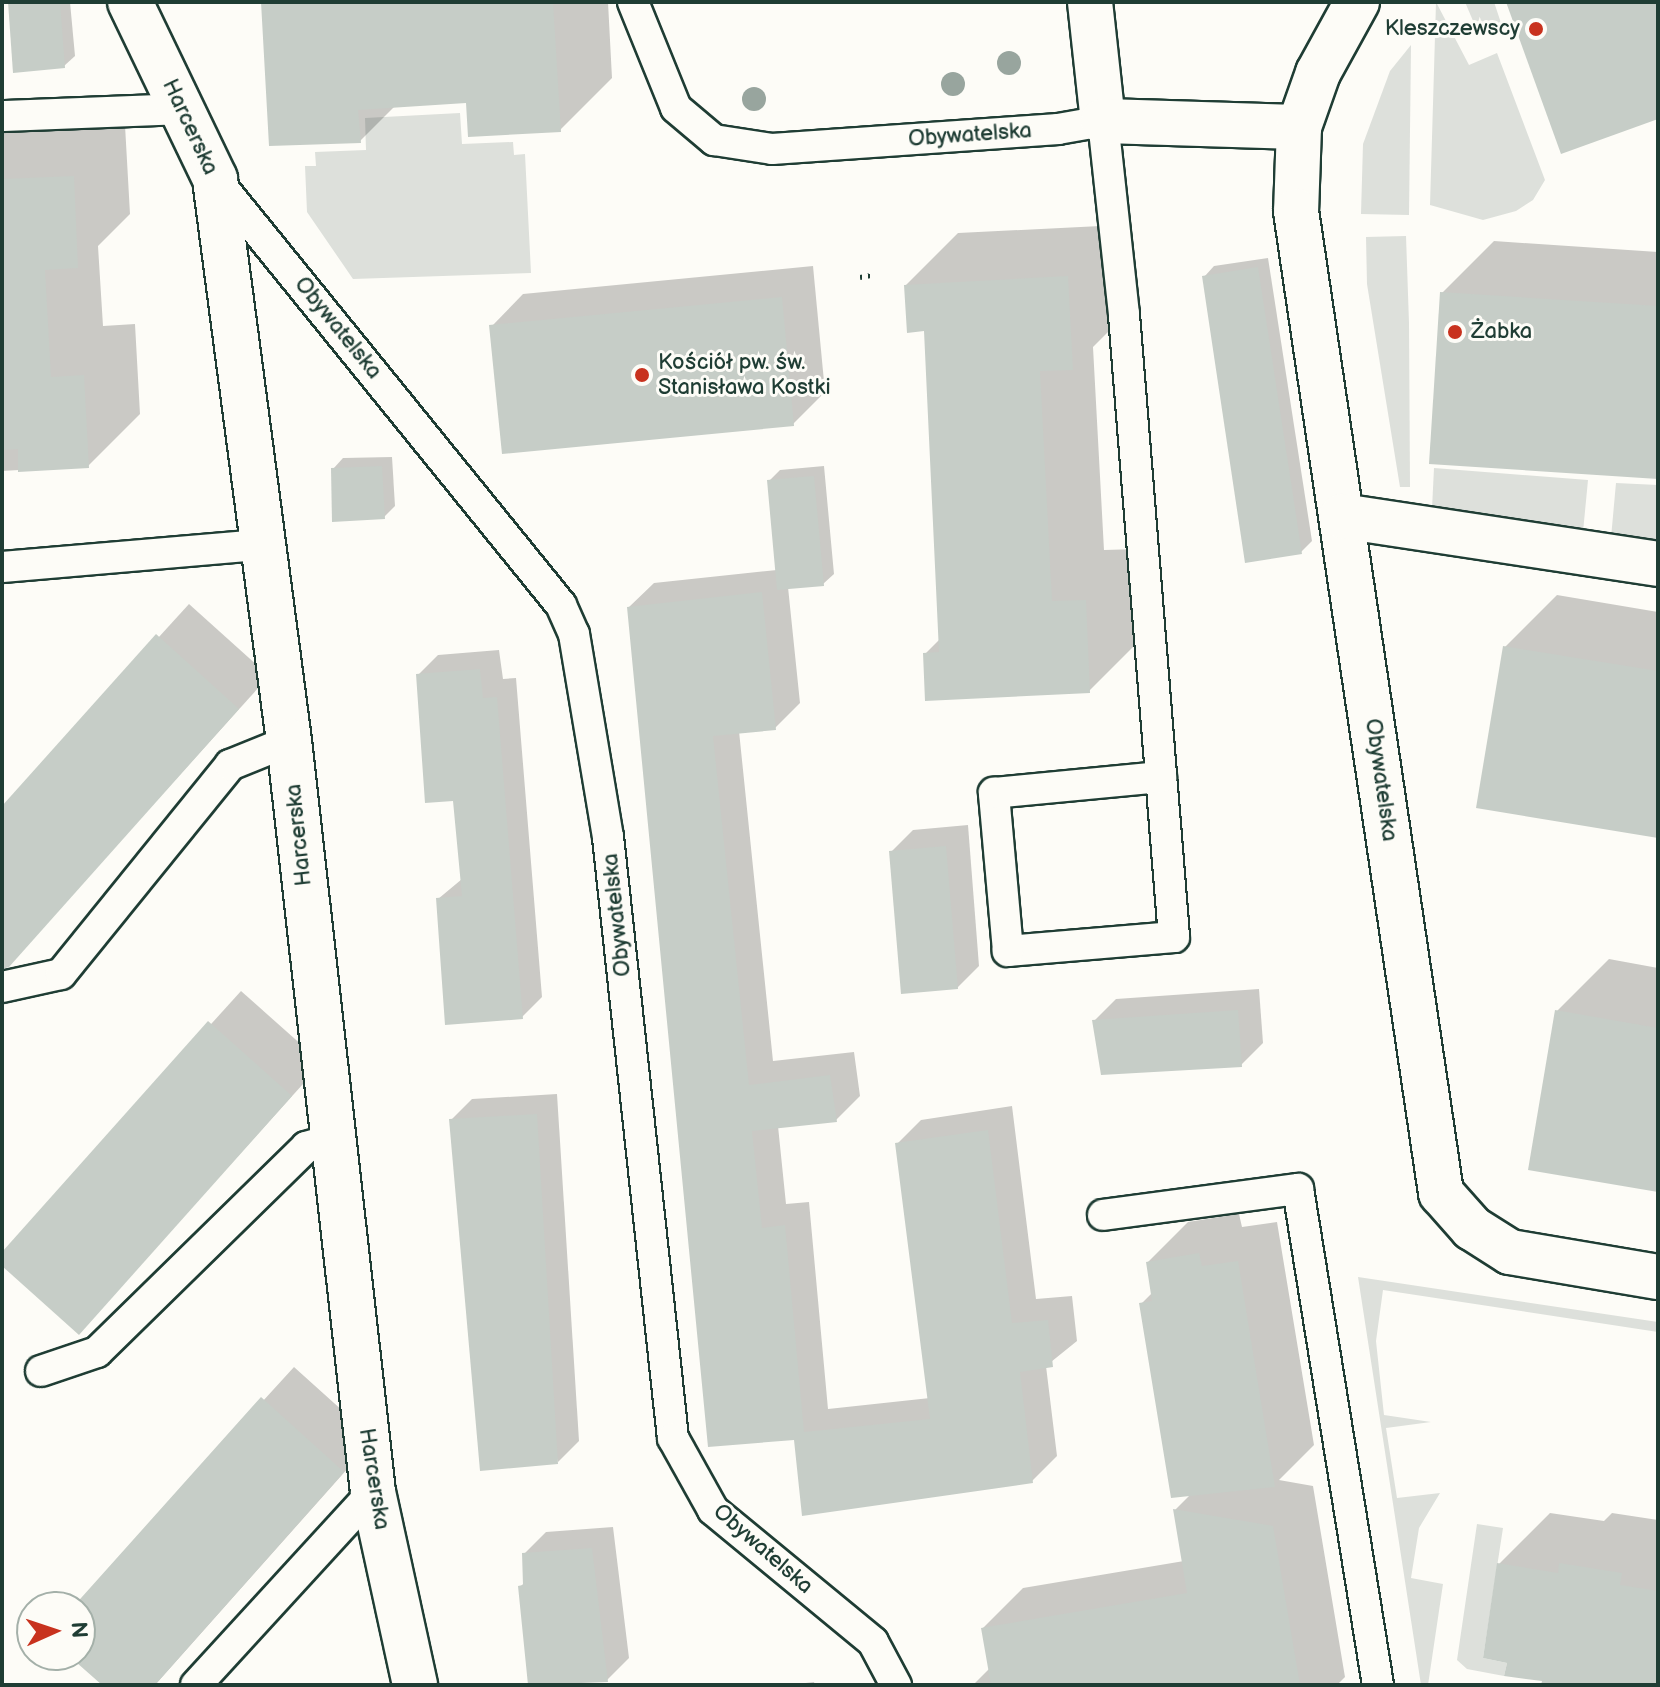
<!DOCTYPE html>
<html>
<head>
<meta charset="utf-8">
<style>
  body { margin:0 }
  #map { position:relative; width:1660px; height:1687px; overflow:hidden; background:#fdfcf7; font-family:"Balsamiq Sans",sans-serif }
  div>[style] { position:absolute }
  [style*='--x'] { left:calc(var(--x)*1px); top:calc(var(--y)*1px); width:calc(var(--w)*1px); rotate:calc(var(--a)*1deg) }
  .green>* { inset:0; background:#dde0db }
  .shadow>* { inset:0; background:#0003 }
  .building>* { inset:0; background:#c6cdc7 }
  .path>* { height:5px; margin-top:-2.5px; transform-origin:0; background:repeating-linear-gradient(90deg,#1f3d34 0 2px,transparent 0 8px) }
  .roads { filter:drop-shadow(2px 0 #1f3d34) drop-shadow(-2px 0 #1f3d34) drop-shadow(0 2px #1f3d34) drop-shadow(0 -2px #1f3d34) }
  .lane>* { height:30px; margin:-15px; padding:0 15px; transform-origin:15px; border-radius:15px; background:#fdfcf7 }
  .street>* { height:44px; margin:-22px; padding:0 22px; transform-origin:22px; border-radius:22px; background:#fdfcf7 }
  .trees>* { width:24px; height:24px; margin:-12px; border-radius:50%; background:#98a59e }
  .dots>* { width:22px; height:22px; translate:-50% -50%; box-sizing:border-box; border:4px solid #fdfcf7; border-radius:50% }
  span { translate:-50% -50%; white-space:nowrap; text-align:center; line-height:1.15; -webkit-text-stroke:6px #fdfcf7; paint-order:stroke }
  .poi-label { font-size:22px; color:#1f3d34 }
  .right { translate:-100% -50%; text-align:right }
  .left { translate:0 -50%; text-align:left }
  .street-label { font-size:22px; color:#1f3d34 }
  .frame { position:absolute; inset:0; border:4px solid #1f3d34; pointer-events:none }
  .north { position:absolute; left:16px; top:1591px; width:80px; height:80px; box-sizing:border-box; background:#fdfcf7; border:2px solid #a4b0a9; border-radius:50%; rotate:87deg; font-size:22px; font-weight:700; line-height:32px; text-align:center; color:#1f3d34 }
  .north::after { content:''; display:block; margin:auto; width:28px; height:36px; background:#c8321e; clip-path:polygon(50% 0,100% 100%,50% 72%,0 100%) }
</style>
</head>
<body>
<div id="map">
  <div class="green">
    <i style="clip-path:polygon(1436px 2px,1469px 65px,1497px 53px,1545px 180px,1533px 200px,1516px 211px,1483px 220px,1430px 205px)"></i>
    <i style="clip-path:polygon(1465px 2px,1494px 2px,1502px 26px,1479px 35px)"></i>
    <i style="clip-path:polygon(1411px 45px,1409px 215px,1361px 214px,1363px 144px,1390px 71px)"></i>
    <i style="clip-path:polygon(460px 113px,462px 144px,513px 142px,514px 155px,525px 154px,531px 273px,353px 279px,307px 212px,305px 166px,316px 166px,315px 152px,366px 150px,365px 118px)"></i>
    <i style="clip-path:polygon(1406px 236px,1409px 323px,1410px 487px,1400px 487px,1367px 284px,1366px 237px)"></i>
    <i style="clip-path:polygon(1434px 468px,1588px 480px,1583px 532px,1432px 509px)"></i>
    <i style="clip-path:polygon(1616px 483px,1658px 485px,1658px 545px,1611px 538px)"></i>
    <i style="clip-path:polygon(1358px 1277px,1658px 1322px,1658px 1332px,1383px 1290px,1376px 1341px,1384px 1415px,1431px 1422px,1386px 1428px,1397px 1498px,1440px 1493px,1419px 1528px,1411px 1578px,1443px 1584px,1428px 1685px,1421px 1685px)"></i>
    <i style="clip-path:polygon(1477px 1524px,1503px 1528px,1483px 1658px,1507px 1663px,1504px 1676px,1467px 1669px,1457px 1660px)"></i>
  </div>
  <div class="shadow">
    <i style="clip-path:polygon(10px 2px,70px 2px,75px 56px,64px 66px)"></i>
    <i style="clip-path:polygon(263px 2px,608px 2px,612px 78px,560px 130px,468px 101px,396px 105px,360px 141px)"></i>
    <i style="clip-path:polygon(125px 125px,130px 214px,98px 246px,103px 326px,135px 324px,140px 414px,88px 466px,2px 471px,2px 132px)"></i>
    <i style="clip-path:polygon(1120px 225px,1124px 316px,1093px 347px,1104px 550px,1138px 549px,1141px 639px,1089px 691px,925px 654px,941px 638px,925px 329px,906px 285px,958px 233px)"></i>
    <i style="clip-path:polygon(1494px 241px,1658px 252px,1658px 477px,1442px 293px)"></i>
    <i style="clip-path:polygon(1268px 258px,1312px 541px,1301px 552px,1204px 277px,1214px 266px)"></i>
    <i style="clip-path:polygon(813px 266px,825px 392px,793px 424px,492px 326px,523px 294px)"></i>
    <i style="clip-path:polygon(392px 457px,395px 506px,384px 517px,333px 469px,343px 458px)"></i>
    <i style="clip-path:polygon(824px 466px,834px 574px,823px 584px,788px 587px,800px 703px,775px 728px,739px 731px,773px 1061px,854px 1052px,860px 1096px,836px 1120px,778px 1126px,786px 1204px,809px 1202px,828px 1409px,930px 1398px,897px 1144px,921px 1120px,1012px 1106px,1036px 1299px,1072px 1296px,1077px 1341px,1046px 1366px,1057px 1456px,1032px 1481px,796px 1437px,629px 607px,654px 583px,777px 570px,769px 481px,780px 470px)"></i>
    <i style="clip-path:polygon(1557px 595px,1658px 612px,1658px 835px,1505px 647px)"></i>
    <i style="clip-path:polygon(189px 604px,269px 676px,26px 945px,2px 923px,2px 809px)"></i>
    <i style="clip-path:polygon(499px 650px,503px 679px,516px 678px,542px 997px,522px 1017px,438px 899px,462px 879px,455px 799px,418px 675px,438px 655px)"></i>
    <i style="clip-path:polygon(968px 825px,979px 966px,957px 988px,891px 852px,913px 830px)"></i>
    <i style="clip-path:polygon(1609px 959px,1658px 968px,1658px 1189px,1557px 1011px)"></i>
    <i style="clip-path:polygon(1259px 989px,1263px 1043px,1241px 1065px,1094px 1021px,1116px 999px)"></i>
    <i style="clip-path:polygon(241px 991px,322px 1063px,79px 1332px,2px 1263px,2px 1255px)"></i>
    <i style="clip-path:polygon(557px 1094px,579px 1441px,558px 1462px,451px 1120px,472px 1099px)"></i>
    <i style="clip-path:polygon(1239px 1214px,1242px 1227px,1277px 1222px,1314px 1445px,1279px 1480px,1313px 1486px,1345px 1677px,1337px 1685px,973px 1685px,990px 1668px,983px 1628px,1023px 1588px,1184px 1561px,1175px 1510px,1191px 1494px,1141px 1304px,1153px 1292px,1148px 1262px,1188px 1222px)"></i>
    <i style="clip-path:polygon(294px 1367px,374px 1439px,155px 1685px,105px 1685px,71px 1655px,80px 1655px,80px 1607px,75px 1607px)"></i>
    <i style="clip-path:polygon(1550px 1513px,1604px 1521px,1612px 1513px,1658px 1520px,1658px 1685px,1542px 1685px,1543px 1679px,1509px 1661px,1499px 1564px)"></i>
    <i style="clip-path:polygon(613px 1527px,629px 1658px,607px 1680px,530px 1685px,520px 1587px,525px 1582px,524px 1554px,546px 1532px)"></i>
    <i style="clip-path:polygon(814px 1682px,815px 1685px,788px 1685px)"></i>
  </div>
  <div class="building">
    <i style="clip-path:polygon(8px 2px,60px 2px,65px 68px,13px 73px)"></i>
    <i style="clip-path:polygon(261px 2px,553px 2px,561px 132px,468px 137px,466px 103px,358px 110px,361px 143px,269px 146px)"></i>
    <i style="clip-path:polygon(1506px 2px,1658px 2px,1658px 119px,1561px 154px)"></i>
    <i style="clip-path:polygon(74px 176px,78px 268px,45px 270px,51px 377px,84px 375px,89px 468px,18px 472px,18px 449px,2px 450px,2px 179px)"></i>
    <i style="clip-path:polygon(1258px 267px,1302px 554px,1245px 563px,1202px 276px)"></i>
    <i style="clip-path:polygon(1068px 276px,1073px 370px,1040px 371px,1047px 505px,1052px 601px,1086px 600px,1090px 693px,925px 701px,923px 653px,939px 652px,924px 331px,907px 333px,904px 285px)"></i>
    <i style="clip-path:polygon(1440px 292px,1658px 306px,1658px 479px,1429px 464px)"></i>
    <i style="clip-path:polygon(782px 297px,794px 426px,502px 454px,489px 325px)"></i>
    <i style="clip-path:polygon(382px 466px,385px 519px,332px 522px,331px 468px)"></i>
    <i style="clip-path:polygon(814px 476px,824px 586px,777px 590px,767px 480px)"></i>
    <i style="clip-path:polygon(762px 592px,776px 730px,713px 736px,749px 1085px,830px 1075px,837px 1122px,752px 1131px,762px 1228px,785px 1225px,804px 1432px,930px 1419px,895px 1143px,988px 1130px,1012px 1323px,1048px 1320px,1053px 1367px,1020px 1372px,1033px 1483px,802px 1516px,794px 1440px,708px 1447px,627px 607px)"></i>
    <i style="clip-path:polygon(156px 634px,239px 709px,9px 967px,2px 969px,2px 806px)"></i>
    <i style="clip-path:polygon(1503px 646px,1658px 671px,1658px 838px,1476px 808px)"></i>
    <i style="clip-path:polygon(480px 669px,483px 698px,497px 697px,523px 1019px,445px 1025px,436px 898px,462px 896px,453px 801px,425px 803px,416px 674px)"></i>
    <i style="clip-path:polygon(946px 846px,958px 989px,901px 994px,889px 851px)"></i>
    <i style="clip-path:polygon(1238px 1010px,1242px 1067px,1101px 1075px,1092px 1020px)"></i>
    <i style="clip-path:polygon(1555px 1010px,1658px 1028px,1658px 1192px,1528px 1170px)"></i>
    <i style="clip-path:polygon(208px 1021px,292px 1096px,79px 1335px,2px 1266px,2px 1252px)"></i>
    <i style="clip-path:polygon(537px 1114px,558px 1464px,480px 1471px,449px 1119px)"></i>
    <i style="clip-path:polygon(1199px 1253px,1202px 1266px,1238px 1261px,1275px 1487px,1171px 1498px,1139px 1303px,1152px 1301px,1146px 1262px)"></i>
    <i style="clip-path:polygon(261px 1397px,344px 1472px,155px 1685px,102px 1685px,68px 1655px,80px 1655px,80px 1607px,73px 1607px)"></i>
    <i style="clip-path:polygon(1173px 1509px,1273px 1526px,1300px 1685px,991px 1685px,981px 1628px,1187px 1593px)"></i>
    <i style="clip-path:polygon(592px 1548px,608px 1682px,528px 1685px,518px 1586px,523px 1585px,522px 1553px)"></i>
    <i style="clip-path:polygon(1497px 1563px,1558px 1573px,1559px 1563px,1622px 1573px,1620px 1585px,1658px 1591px,1658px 1685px,1541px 1685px,1542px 1681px,1504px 1676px,1507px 1663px,1483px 1658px)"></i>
  </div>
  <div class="path">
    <i style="--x:860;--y:277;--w:11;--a:-10"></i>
  </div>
  <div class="roads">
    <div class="lane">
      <i style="--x:633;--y:2;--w:114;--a:67.9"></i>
      <i style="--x:676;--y:108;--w:50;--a:40.1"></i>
      <i style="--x:714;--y:140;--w:59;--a:8.8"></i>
      <i style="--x:772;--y:149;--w:287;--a:-4"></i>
      <i style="--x:1058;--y:129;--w:46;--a:-10.1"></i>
      <i style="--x:1103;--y:121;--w:195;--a:83.8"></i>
      <i style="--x:1124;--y:315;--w:624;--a:85.4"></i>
      <i style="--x:1174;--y:937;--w:167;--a:175.2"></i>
      <i style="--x:1008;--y:951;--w:159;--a:-95.1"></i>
      <i style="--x:994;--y:793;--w:168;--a:-5.5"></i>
      <i style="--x:2;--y:116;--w:180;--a:-2.2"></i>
      <i style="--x:217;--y:181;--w:546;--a:50.95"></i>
      <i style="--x:561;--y:605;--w:32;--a:66"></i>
      <i style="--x:574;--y:634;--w:206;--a:80.5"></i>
      <i style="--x:608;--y:837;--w:605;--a:83.83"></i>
      <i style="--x:673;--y:1438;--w:82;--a:60.9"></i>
      <i style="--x:713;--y:1510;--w:207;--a:39.5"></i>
      <i style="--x:873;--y:1642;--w:49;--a:61.9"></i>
      <i style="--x:2;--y:567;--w:259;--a:-4.9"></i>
      <i style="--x:2;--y:987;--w:60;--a:-12.4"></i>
      <i style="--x:61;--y:974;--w:269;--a:-51"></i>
      <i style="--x:230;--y:765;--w:64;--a:-22.1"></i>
      <i style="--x:1103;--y:1215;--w:197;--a:-7.6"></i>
      <i style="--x:1298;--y:1189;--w:502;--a:80.84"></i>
      <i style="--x:41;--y:1371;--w:59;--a:-18.7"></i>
      <i style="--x:97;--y:1352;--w:293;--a:-44.4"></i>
      <i style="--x:306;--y:1147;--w:26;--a:-16"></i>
      <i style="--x:196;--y:1685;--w:262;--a:-47.5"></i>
    </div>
    <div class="street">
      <i style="--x:130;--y:2;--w:196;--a:64.3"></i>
      <i style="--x:215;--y:179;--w:567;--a:82.5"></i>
      <i style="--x:289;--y:741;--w:756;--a:83.62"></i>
      <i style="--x:373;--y:1492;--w:198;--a:77.7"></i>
      <i style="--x:1090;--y:2;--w:120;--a:83.8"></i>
      <i style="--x:1103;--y:121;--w:196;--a:1.8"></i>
      <i style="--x:1357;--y:2;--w:81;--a:118.8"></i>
      <i style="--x:1318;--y:73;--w:57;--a:109.4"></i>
      <i style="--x:1299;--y:127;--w:84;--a:92"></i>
      <i style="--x:1296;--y:211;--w:993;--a:81.6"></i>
      <i style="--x:1441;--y:1193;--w:47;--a:48.5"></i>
      <i style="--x:1472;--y:1228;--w:45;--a:32.3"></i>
      <i style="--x:1510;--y:1252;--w:150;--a:9.6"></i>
      <i style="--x:1342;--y:516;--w:320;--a:8.6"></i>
    </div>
  </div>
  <div class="trees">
    <i style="left:1009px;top:63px"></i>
    <i style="left:953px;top:84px"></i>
    <i style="left:754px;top:99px"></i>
  </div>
  <div class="dots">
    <i style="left:1536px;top:29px;background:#c8321e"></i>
    <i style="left:1455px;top:332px;background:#c8321e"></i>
    <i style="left:642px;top:375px;background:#c8321e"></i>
  </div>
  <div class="poi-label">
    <span class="right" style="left:1520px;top:29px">Kleszczewscy</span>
    <span class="left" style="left:1471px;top:332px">Żabka</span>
    <span class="left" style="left:658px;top:375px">Kościół pw. św.<br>Stanisława Kostki</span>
  </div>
  <div class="street-label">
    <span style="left:190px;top:127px;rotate:65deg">Harcerska</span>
    <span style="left:970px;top:135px;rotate:-4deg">Obywatelska</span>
    <span style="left:338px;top:328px;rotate:51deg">Obywatelska</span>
    <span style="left:1381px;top:780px;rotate:82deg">Obywatelska</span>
    <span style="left:299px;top:835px;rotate:-96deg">Harcerska</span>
    <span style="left:617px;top:915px;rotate:-96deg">Obywatelska</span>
    <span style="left:374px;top:1479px;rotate:81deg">Harcerska</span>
    <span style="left:763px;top:1549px;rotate:41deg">Obywatelska</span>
  </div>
  <div class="frame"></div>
  <div class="north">N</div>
</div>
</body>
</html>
